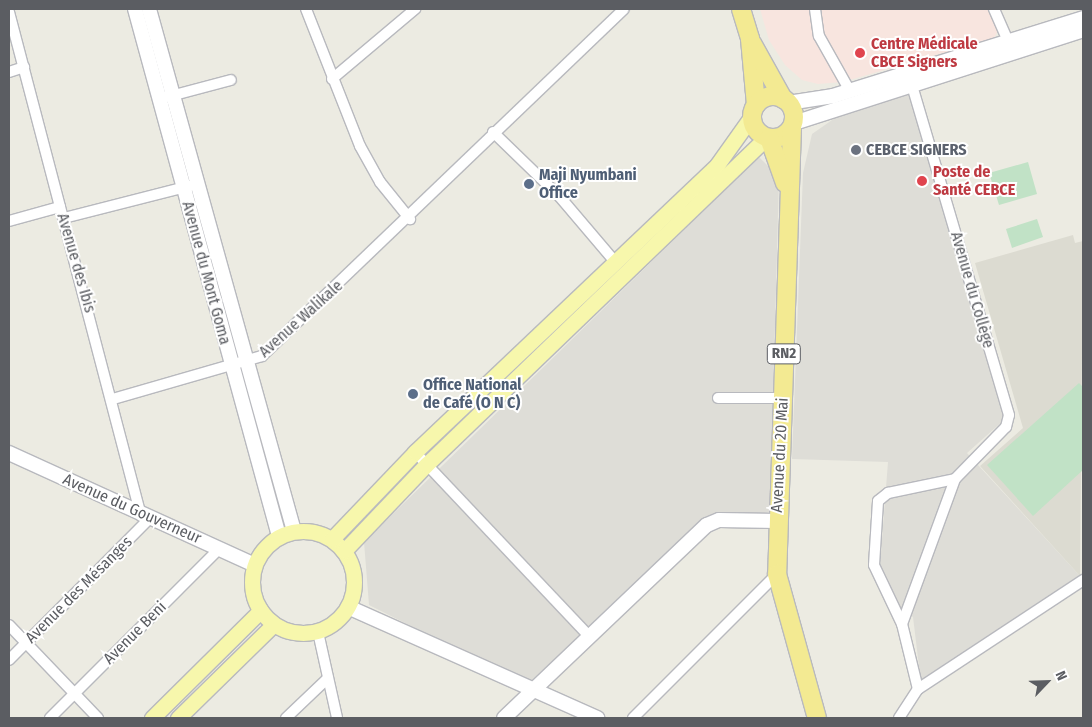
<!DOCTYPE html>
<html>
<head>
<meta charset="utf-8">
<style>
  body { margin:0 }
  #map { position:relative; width:1092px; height:727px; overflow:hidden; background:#ecebe2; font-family:"Fira Sans Condensed",sans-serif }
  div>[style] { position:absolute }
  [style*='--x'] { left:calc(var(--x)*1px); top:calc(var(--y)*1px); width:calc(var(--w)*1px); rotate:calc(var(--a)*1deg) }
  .industrial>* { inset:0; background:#deddd7 }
  .education>* { inset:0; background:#dcdbd1 }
  .medical>* { inset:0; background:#f8e5df }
  .green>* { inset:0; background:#c1e2c6 }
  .roads { filter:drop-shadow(1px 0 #b8b9be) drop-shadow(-1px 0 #b8b9be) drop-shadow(0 1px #b8b9be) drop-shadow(0 -1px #b8b9be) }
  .street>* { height:10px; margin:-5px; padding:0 5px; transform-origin:5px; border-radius:5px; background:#fff }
  .secondary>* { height:14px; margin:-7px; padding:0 7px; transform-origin:7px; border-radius:7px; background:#fff }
  .primary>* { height:15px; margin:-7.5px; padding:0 7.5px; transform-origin:7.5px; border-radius:7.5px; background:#f7f7ac }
  .primary>.ring { margin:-7.5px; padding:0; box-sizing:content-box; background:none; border:15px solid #f7f7ac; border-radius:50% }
  .highway>* { height:18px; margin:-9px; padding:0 9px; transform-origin:9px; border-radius:9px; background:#f3ea92 }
  .highway>.ring { margin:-9px; padding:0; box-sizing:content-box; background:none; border:18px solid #f3ea92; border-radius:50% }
  .dots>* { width:14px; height:14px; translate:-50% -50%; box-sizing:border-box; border:2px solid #fff; border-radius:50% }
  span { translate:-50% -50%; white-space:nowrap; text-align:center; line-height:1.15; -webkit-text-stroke:4px #fff; paint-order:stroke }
  .shield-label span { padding:1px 4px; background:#fff; border:1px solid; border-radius:4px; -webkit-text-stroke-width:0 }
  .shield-label { font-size:15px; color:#5b5d62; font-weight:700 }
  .health-label { font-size:16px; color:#be3a42; font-weight:700 }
  .left { translate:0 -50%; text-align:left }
  .worship-label { font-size:16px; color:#5b616d; font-weight:700 }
  .service-label { font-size:16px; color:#4e5e75; font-weight:700 }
  .street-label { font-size:16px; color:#5b5d62 }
  .frame { position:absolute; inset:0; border:10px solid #5b5d62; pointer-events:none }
  .north { position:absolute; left:1022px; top:657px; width:50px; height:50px; -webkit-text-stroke:4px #fff; paint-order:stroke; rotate:66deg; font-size:14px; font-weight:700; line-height:20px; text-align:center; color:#5b5d62 }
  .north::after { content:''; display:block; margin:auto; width:18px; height:22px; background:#5b5d62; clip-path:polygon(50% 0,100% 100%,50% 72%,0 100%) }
</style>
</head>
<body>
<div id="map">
  <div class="industrial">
    <i style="clip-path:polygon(908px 87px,1004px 420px,967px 453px,1080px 576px,921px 683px,913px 617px,895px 602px,880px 564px,888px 462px,792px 459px,803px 173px,812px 134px,845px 111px)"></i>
    <i style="clip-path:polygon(759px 157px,779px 177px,770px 512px,741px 519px,712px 518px,527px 684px,369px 605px,364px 542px)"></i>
  </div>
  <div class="education">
    <i style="clip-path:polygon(1073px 235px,1075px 243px,1083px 241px,1080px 576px,980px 466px,1023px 428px,975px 263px)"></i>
  </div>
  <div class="medical">
    <i style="clip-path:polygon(760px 9px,990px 9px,999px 29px,994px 38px,843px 82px,818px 84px,802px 80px,785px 65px,769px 40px)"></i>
  </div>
  <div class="green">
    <i style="clip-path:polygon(1028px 162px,1037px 194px,999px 205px,989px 173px)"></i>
    <i style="clip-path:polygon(1037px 219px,1043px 237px,1012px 248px,1006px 229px)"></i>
    <i style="clip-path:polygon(1079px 383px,1083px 387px,1083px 470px,1033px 516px,987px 465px)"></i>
  </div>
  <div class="roads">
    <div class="street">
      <i style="--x:306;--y:9;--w:147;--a:68.5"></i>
      <i style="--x:360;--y:146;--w:41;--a:60.9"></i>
      <i style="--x:380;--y:182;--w:48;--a:51"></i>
      <i style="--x:815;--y:9;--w:27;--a:82"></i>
      <i style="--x:819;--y:36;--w:63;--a:60.6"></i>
      <i style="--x:994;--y:9;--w:43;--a:66.4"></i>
      <i style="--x:9;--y:12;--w:521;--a:75.32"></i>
      <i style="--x:9;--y:72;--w:16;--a:-18"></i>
      <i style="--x:332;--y:79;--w:109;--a:-40.1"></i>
      <i style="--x:167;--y:97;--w:66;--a:-14.9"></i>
      <i style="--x:493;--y:132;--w:93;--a:44.1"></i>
      <i style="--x:560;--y:197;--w:87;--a:49.7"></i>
      <i style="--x:64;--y:218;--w:130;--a:-14.3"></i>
      <i style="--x:9;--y:221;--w:53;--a:-15.4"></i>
      <i style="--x:718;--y:398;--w:65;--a:0"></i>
      <i style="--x:113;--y:399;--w:155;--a:-16.1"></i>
      <i style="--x:262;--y:356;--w:501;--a:-43.79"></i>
      <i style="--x:415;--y:452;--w:253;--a:46.6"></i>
      <i style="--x:902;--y:624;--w:154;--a:-69.9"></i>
      <i style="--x:955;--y:479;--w:73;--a:-45.6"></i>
      <i style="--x:1006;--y:427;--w:12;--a:-76"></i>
      <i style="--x:1009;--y:415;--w:346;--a:-106.4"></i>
      <i style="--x:9;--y:625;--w:129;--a:46.3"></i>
      <i style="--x:318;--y:632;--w:88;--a:77.5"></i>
      <i style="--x:9;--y:660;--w:199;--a:-45.2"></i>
      <i style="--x:918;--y:689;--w:67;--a:-103.8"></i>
      <i style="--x:902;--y:624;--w:65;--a:-115.4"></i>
      <i style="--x:874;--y:565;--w:64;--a:-86.4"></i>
      <i style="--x:878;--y:501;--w:13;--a:-39"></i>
      <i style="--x:888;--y:493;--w:68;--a:-11.8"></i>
      <i style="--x:50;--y:718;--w:240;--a:-45"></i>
      <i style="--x:286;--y:718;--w:58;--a:-43.6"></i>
      <i style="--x:633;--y:718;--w:204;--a:-45"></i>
      <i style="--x:899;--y:718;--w:35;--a:-57"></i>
      <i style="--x:918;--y:689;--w:198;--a:-33.4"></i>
    </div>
    <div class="secondary">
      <i style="--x:135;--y:9;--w:546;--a:74.72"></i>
      <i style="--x:149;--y:9;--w:542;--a:74.48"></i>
      <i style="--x:788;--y:103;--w:46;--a:-8.8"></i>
      <i style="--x:833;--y:96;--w:262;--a:-17.3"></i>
      <i style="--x:794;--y:123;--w:304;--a:-17.8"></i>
      <i style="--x:9;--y:453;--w:270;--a:24.5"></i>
      <i style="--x:348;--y:607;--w:273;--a:24"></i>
      <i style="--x:504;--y:718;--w:280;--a:-43.6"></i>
      <i style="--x:707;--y:525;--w:13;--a:-23"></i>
      <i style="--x:719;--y:520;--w:58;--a:1"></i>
    </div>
    <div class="primary">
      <i class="ring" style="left:252px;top:531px;width:87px;height:87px"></i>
      <i style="--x:332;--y:539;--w:120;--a:-46.3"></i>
      <i style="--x:415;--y:452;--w:417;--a:-43.5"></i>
      <i style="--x:717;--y:165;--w:60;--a:-54.5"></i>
      <i style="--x:344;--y:551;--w:119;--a:-46.4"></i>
      <i style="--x:426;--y:465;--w:472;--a:-43.9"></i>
      <i style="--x:152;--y:718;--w:153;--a:-44.7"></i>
      <i style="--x:178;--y:718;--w:134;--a:-44.4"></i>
    </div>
    <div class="highway">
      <i style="--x:741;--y:9;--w:31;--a:73"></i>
      <i style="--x:750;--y:39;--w:66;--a:84.8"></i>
      <i style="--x:752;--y:43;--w:64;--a:61"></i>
      <i class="ring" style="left:752px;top:96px;width:24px;height:24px"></i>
      <i style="--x:792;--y:127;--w:447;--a:91.9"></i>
      <i style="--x:777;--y:574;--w:149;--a:74.5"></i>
      <i style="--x:769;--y:138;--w:48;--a:70.4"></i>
    </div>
  </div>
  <div class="dots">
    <i style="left:860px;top:53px;background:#e0444e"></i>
    <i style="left:856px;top:150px;background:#6b7280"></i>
    <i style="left:922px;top:181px;background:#e0444e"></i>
    <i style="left:529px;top:184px;background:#5c6f8a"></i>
    <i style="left:413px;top:394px;background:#5c6f8a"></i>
  </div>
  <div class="shield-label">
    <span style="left:784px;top:354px">RN2</span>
  </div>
  <div class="health-label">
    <span class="left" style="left:871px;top:53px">Centre Médicale<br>CBCE Signers</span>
    <span class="left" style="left:933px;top:181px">Poste de<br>Santé CEBCE</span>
  </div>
  <div class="worship-label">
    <span class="left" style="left:866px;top:150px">CEBCE SIGNERS</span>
  </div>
  <div class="service-label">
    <span class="left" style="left:539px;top:184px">Maji Nyumbani<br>Office</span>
    <span class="left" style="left:423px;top:394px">Office National<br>de Café (O N C)</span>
  </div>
  <div class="street-label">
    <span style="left:76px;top:263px;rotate:74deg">Avenue des Ibis</span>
    <span style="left:206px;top:273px;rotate:75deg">Avenue du Mont Goma</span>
    <span style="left:972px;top:290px;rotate:74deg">Avenue du Collège</span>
    <span style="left:301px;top:319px;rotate:-42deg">Avenue Walikale</span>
    <span style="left:780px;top:455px;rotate:-87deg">Avenue du 20 Mai</span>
    <span style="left:132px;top:509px;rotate:24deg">Avenue du Gouverneur</span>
    <span style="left:79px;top:590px;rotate:-45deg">Avenue des Mésanges</span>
    <span style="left:135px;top:633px;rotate:-45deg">Avenue Beni</span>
  </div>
  <div class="frame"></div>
  <div class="north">N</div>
</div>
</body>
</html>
